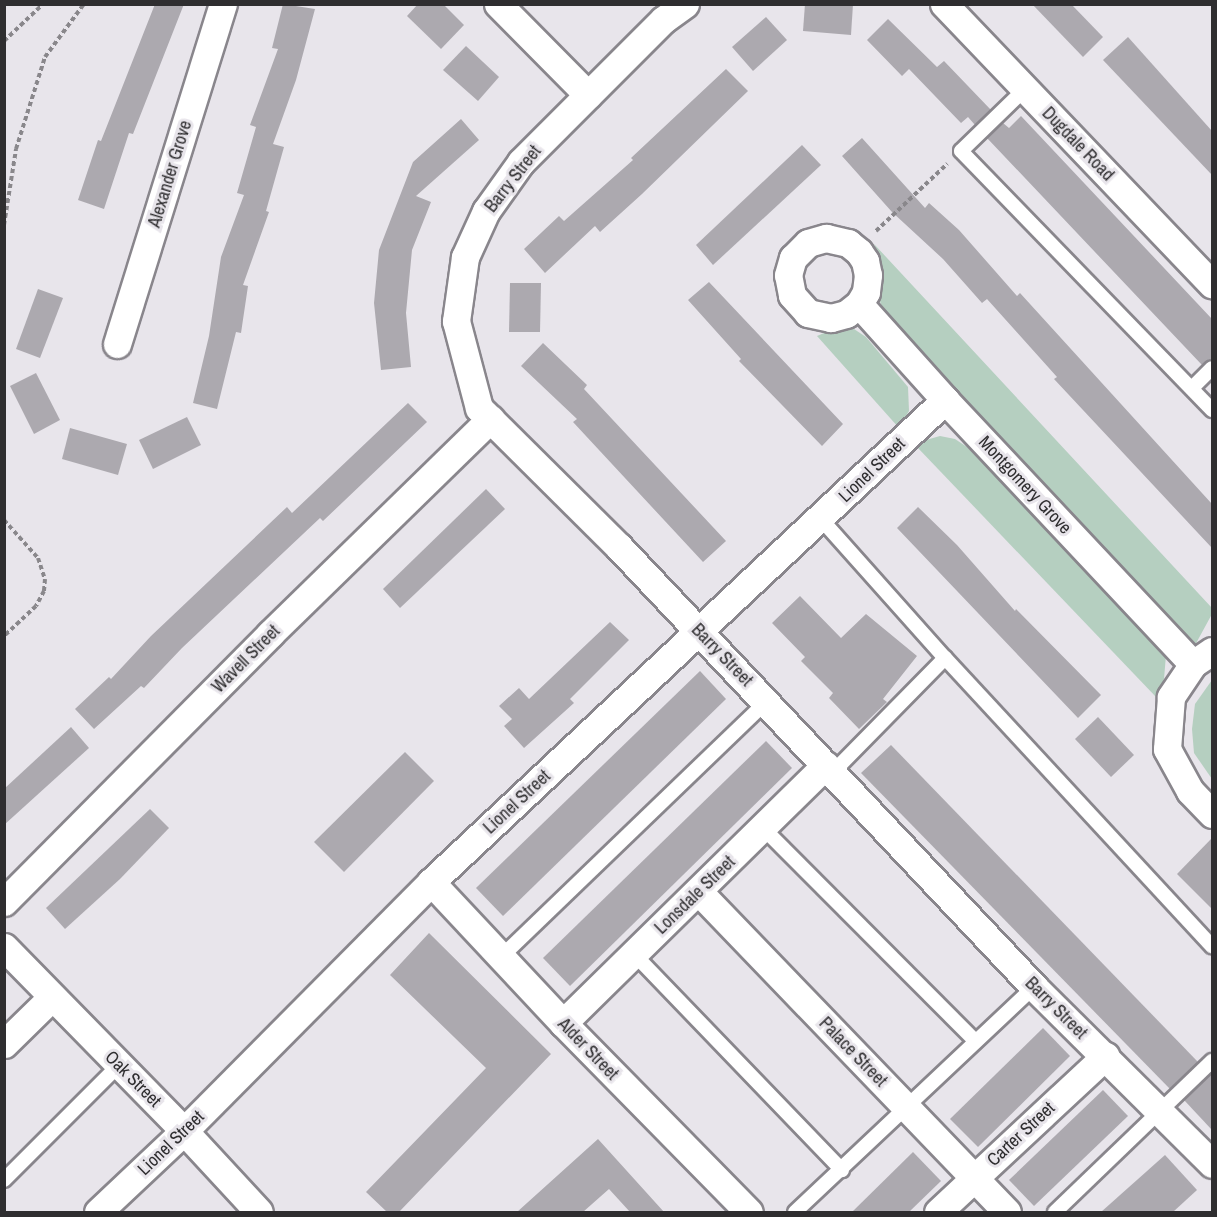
<!DOCTYPE html>
<html>
<head>
<meta charset="utf-8">
<style>
  body { margin:0 }
  #map { position:relative; width:1217px; height:1217px; overflow:hidden; background:#e8e5eb; font-family:"Archivo Narrow",sans-serif }
  div>[style] { position:absolute }
  [style*='--x'] { left:calc(var(--x)*1px); top:calc(var(--y)*1px); width:calc(var(--w)*1px); rotate:calc(var(--a)*1deg) }
  .green>* { inset:0; background:#b5cfc0 }
  .building>* { inset:0; background:#aca9af }
  .path>* { height:4px; margin-top:-2px; transform-origin:0; background:repeating-linear-gradient(90deg,#89878b 0 4.5px,transparent 0 7.5px) }
  .roads { filter:drop-shadow(2px 0 #89868c) drop-shadow(-2px 0 #89868c) drop-shadow(0 2px #89868c) drop-shadow(0 -2px #89868c) }
  .lane>* { height:14px; margin:-7px; padding:0 7px; transform-origin:7px; border-radius:7px; background:#fff }
  .street>* { height:27px; margin:-13.5px; padding:0 13.5px; transform-origin:13.5px; border-radius:13.5px; background:#fff }
  span { translate:-50% -50%; white-space:nowrap; text-align:center; line-height:1.15; -webkit-text-stroke:6px #e8e5eb; paint-order:stroke }
  .street-label { font-size:18px; color:#2f2e30 }
  .frame { position:absolute; inset:0; border:6px solid #2f2e30; pointer-events:none }
</style>
</head>
<body>
<div id="map">
  <div class="green">
    <i style="clip-path:polygon(874px 244px,1212px 608px,1212px 614px,1194px 647px,882px 310px,878px 292px,880px 264px)"></i>
    <i style="clip-path:polygon(836px 328px,854px 329px,866px 337px,908px 387px,909px 411px,899px 428px,817px 336px)"></i>
    <i style="clip-path:polygon(940px 436px,955px 439px,967px 447px,1161px 645px,1166px 655px,1164px 679px,1156px 697px,917px 447px,926px 440px)"></i>
    <i style="clip-path:polygon(1212px 680px,1212px 779px,1194px 753px,1192px 729px,1195px 704px)"></i>
  </div>
  <div class="building">
    <i style="clip-path:polygon(155px 4px,184px 4px,133px 134px,129px 133px,104px 209px,78px 200px,98px 140px,101px 141px)"></i>
    <i style="clip-path:polygon(283px 4px,315px 9px,296px 80px,273px 144px,284px 147px,266px 211px,269px 212px,243px 285px,248px 286px,241px 333px,236px 332px,217px 409px,193px 403px,209px 336px,221px 257px,244px 195px,237px 193px,256px 127px,250px 125px,278px 49px,272px 48px)"></i>
    <i style="clip-path:polygon(418px 4px,443px 4px,464px 25px,441px 49px,407px 16px)"></i>
    <i style="clip-path:polygon(805px 4px,853px 4px,851px 35px,803px 31px)"></i>
    <i style="clip-path:polygon(1032px 4px,1071px 4px,1103px 37px,1083px 57px)"></i>
    <i style="clip-path:polygon(766px 17px,787px 40px,753px 71px,732px 47px)"></i>
    <i style="clip-path:polygon(888px 19px,937px 67px,944px 61px,991px 110px,975px 125px,968px 117px,961px 123px,909px 69px,902px 76px,867px 40px)"></i>
    <i style="clip-path:polygon(1128px 37px,1212px 131px,1212px 175px,1103px 60px)"></i>
    <i style="clip-path:polygon(466px 46px,499px 77px,478px 101px,443px 70px)"></i>
    <i style="clip-path:polygon(726px 69px,748px 91px,642px 194px,600px 232px,595px 226px,545px 273px,524px 249px,559px 216px,564px 221px,633px 160px,631px 158px)"></i>
    <i style="clip-path:polygon(1021px 116px,1212px 319px,1212px 359px,1202px 365px,987px 138px,1003px 123px,1009px 128px)"></i>
    <i style="clip-path:polygon(461px 119px,479px 140px,416px 196px,431px 202px,412px 250px,406px 313px,411px 367px,381px 370px,374px 303px,379px 250px,413px 162px)"></i>
    <i style="clip-path:polygon(862px 138px,925px 208px,929px 203px,959px 230px,1017px 296px,1020px 293px,1212px 504px,1212px 548px,1054px 379px,1057px 377px,987px 299px,982px 303px,943px 259px,892px 212px,842px 156px)"></i>
    <i style="clip-path:polygon(802px 145px,821px 165px,713px 265px,696px 245px)"></i>
    <i style="clip-path:polygon(709px 282px,843px 424px,822px 446px,739px 361px,741px 359px,688px 300px)"></i>
    <i style="clip-path:polygon(510px 283px,541px 283px,540px 332px,509px 332px)"></i>
    <i style="clip-path:polygon(38px 289px,63px 298px,40px 358px,16px 349px)"></i>
    <i style="clip-path:polygon(543px 343px,587px 385px,584px 389px,726px 541px,703px 562px,573px 422px,577px 419px,521px 366px)"></i>
    <i style="clip-path:polygon(36px 373px,60px 420px,34px 434px,10px 386px)"></i>
    <i style="clip-path:polygon(408px 403px,427px 422px,323px 521px,320px 518px,182px 648px,144px 688px,141px 686px,94px 729px,75px 709px,109px 677px,111px 679px,151px 636px,287px 507px,292px 513px)"></i>
    <i style="clip-path:polygon(187px 417px,201px 445px,153px 469px,139px 440px)"></i>
    <i style="clip-path:polygon(70px 428px,127px 444px,118px 475px,62px 459px)"></i>
    <i style="clip-path:polygon(486px 489px,505px 509px,400px 608px,383px 589px)"></i>
    <i style="clip-path:polygon(918px 507px,957px 545px,1015px 611px,1016px 609px,1101px 695px,1078px 718px,897px 528px)"></i>
    <i style="clip-path:polygon(800px 596px,841px 638px,866px 614px,917px 656px,883px 699px,887px 702px,859px 729px,829px 698px,833px 693px,801px 661px,805px 657px,772px 623px)"></i>
    <i style="clip-path:polygon(610px 622px,629px 640px,570px 699px,574px 703px,524px 748px,504px 726px,512px 719px,499px 706px,519px 688px,529px 699px)"></i>
    <i style="clip-path:polygon(700px 671px,726px 699px,503px 916px,476px 888px)"></i>
    <i style="clip-path:polygon(1098px 717px,1134px 755px,1111px 777px,1075px 739px)"></i>
    <i style="clip-path:polygon(71px 727px,89px 748px,4px 825px,4px 789px)"></i>
    <i style="clip-path:polygon(766px 741px,792px 768px,570px 986px,543px 958px)"></i>
    <i style="clip-path:polygon(891px 745px,1198px 1062px,1170px 1089px,861px 773px)"></i>
    <i style="clip-path:polygon(405px 752px,434px 781px,344px 872px,314px 842px)"></i>
    <i style="clip-path:polygon(150px 809px,169px 828px,120px 879px,65px 929px,46px 908px)"></i>
    <i style="clip-path:polygon(1212px 838px,1212px 909px,1177px 874px)"></i>
    <i style="clip-path:polygon(429px 933px,551px 1054px,399px 1212px,387px 1212px,366px 1192px,486px 1068px,390px 975px)"></i>
    <i style="clip-path:polygon(1043px 1028px,1070px 1056px,978px 1147px,950px 1119px)"></i>
    <i style="clip-path:polygon(1211px 1074px,1212px 1076px,1212px 1130px,1184px 1100px)"></i>
    <i style="clip-path:polygon(1103px 1090px,1128px 1116px,1034px 1206px,1009px 1180px)"></i>
    <i style="clip-path:polygon(598px 1139px,664px 1212px,630px 1212px,609px 1189px,583px 1212px,517px 1212px)"></i>
    <i style="clip-path:polygon(913px 1152px,941px 1181px,909px 1212px,852px 1212px)"></i>
    <i style="clip-path:polygon(1165px 1155px,1197px 1190px,1173px 1212px,1101px 1212px)"></i>
  </div>
  <div class="path">
    <i style="--x:4;--y:41;--w:54;--a:-43.5"></i>
    <i style="--x:4;--y:225;--w:77;--a:-81"></i>
    <i style="--x:16;--y:149;--w:96;--a:-72.5"></i>
    <i style="--x:45;--y:57;--w:66;--a:-53.7"></i>
    <i style="--x:876;--y:231;--w:98;--a:-43.3"></i>
    <i style="--x:4;--y:520;--w:51;--a:48.2"></i>
    <i style="--x:38;--y:558;--w:22;--a:72"></i>
    <i style="--x:45;--y:579;--w:12;--a:95"></i>
    <i style="--x:44;--y:591;--w:17;--a:118"></i>
    <i style="--x:36;--y:606;--w:44;--a:136.8"></i>
  </div>
  <div class="roads">
    <div class="lane">
      <i style="--x:1025;--y:89;--w:89;--a:135.9"></i>
      <i style="--x:961;--y:151;--w:361;--a:45.9"></i>
      <i style="--x:1192;--y:388;--w:28;--a:-45"></i>
      <i style="--x:821;--y:519;--w:186;--a:48.3"></i>
      <i style="--x:833;--y:772;--w:160;--a:-45.5"></i>
      <i style="--x:945;--y:658;--w:393;--a:47.2"></i>
      <i style="--x:763;--y:828;--w:301;--a:45.1"></i>
      <i style="--x:634;--y:954;--w:300;--a:46.1"></i>
      <i style="--x:501;--y:957;--w:368;--a:-43.9"></i>
      <i style="--x:4;--y:1180;--w:163;--a:-45"></i>
      <i style="--x:795;--y:1212;--w:328;--a:-43.3"></i>
      <i style="--x:1055;--y:1212;--w:218;--a:-43.9"></i>
    </div>
    <div class="street">
      <i style="--x:498;--y:4;--w:128;--a:45.3"></i>
      <i style="--x:685;--y:4;--w:27;--a:144"></i>
      <i style="--x:663;--y:20;--w:201;--a:135"></i>
      <i style="--x:521;--y:162;--w:60;--a:125.5"></i>
      <i style="--x:486;--y:211;--w:51;--a:114.5"></i>
      <i style="--x:465;--y:257;--w:65;--a:98"></i>
      <i style="--x:456;--y:321;--w:90;--a:75.2"></i>
      <i style="--x:479;--y:408;--w:197;--a:44.8"></i>
      <i style="--x:619;--y:547;--w:605;--a:46.67"></i>
      <i style="--x:1034;--y:987;--w:251;--a:44.8"></i>
      <i style="--x:944;--y:4;--w:388;--a:46.3"></i>
      <i style="--x:859;--y:304;--w:16;--a:142"></i>
      <i style="--x:846;--y:314;--w:16;--a:165"></i>
      <i style="--x:831;--y:318;--w:24;--a:-168"></i>
      <i style="--x:808;--y:313;--w:24;--a:-132"></i>
      <i style="--x:792;--y:295;--w:20;--a:-101"></i>
      <i style="--x:788;--y:275;--w:18;--a:-74"></i>
      <i style="--x:793;--y:258;--w:21;--a:-45"></i>
      <i style="--x:808;--y:243;--w:19;--a:-16"></i>
      <i style="--x:826;--y:238;--w:23;--a:13"></i>
      <i style="--x:848;--y:243;--w:14;--a:39"></i>
      <i style="--x:859;--y:252;--w:11;--a:56"></i>
      <i style="--x:865;--y:261;--w:14;--a:78"></i>
      <i style="--x:868;--y:275;--w:17;--a:97"></i>
      <i style="--x:866;--y:292;--w:14;--a:120"></i>
      <i style="--x:859;--y:304;--w:129;--a:48.1"></i>
      <i style="--x:945;--y:400;--w:362;--a:46.8"></i>
      <i style="--x:117;--y:344;--w:356;--a:-72.7"></i>
      <i style="--x:1212;--y:651;--w:23;--a:146"></i>
      <i style="--x:1193;--y:664;--w:40;--a:124"></i>
      <i style="--x:1171;--y:697;--w:52;--a:94.4"></i>
      <i style="--x:1167;--y:749;--w:48;--a:61.3"></i>
      <i style="--x:1190;--y:791;--w:32;--a:46"></i>
      <i style="--x:431;--y:882;--w:193;--a:46.9"></i>
      <i style="--x:563;--y:1023;--w:265;--a:45.5"></i>
      <i style="--x:699;--y:892;--w:444;--a:46.1"></i>
      <i style="--x:4;--y:902;--w:378;--a:-45.2"></i>
      <i style="--x:270;--y:634;--w:308;--a:-44.3"></i>
      <i style="--x:4;--y:947;--w:257;--a:45.6"></i>
      <i style="--x:184;--y:1131;--w:110;--a:47.2"></i>
      <i style="--x:563;--y:1023;--w:368;--a:-44.5"></i>
      <i style="--x:4;--y:1044;--w:67;--a:-44.4"></i>
      <i style="--x:98;--y:1212;--w:118;--a:-43.3"></i>
      <i style="--x:184;--y:1131;--w:351;--a:-45.2"></i>
      <i style="--x:431;--y:882;--w:705;--a:-43.16"></i>
      <i style="--x:938;--y:1212;--w:229;--a:-43"></i>
    </div>
  </div>
  <div class="street-label">
    <span style="left:1078px;top:144px;rotate:46deg">Dugdale Road</span>
    <span style="left:170px;top:174px;rotate:-73deg">Alexander Grove</span>
    <span style="left:513px;top:179px;rotate:-52deg">Barry Street</span>
    <span style="left:872px;top:470px;rotate:-44deg">Lionel Street</span>
    <span style="left:1025px;top:485px;rotate:47deg">Montgomery Grove</span>
    <span style="left:722px;top:655px;rotate:46deg">Barry Street</span>
    <span style="left:246px;top:659px;rotate:-45deg">Wavell Street</span>
    <span style="left:517px;top:802px;rotate:-43deg">Lionel Street</span>
    <span style="left:695px;top:895px;rotate:-44deg">Lonsdale Street</span>
    <span style="left:1056px;top:1008px;rotate:45deg">Barry Street</span>
    <span style="left:588px;top:1049px;rotate:46deg">Alder Street</span>
    <span style="left:853px;top:1052px;rotate:46deg">Palace Street</span>
    <span style="left:133px;top:1079px;rotate:45deg">Oak Street</span>
    <span style="left:1021px;top:1134px;rotate:-43deg">Carter Street</span>
    <span style="left:171px;top:1143px;rotate:-44deg">Lionel Street</span>
  </div>
  <div class="frame"></div>
</div>
</body>
</html>
